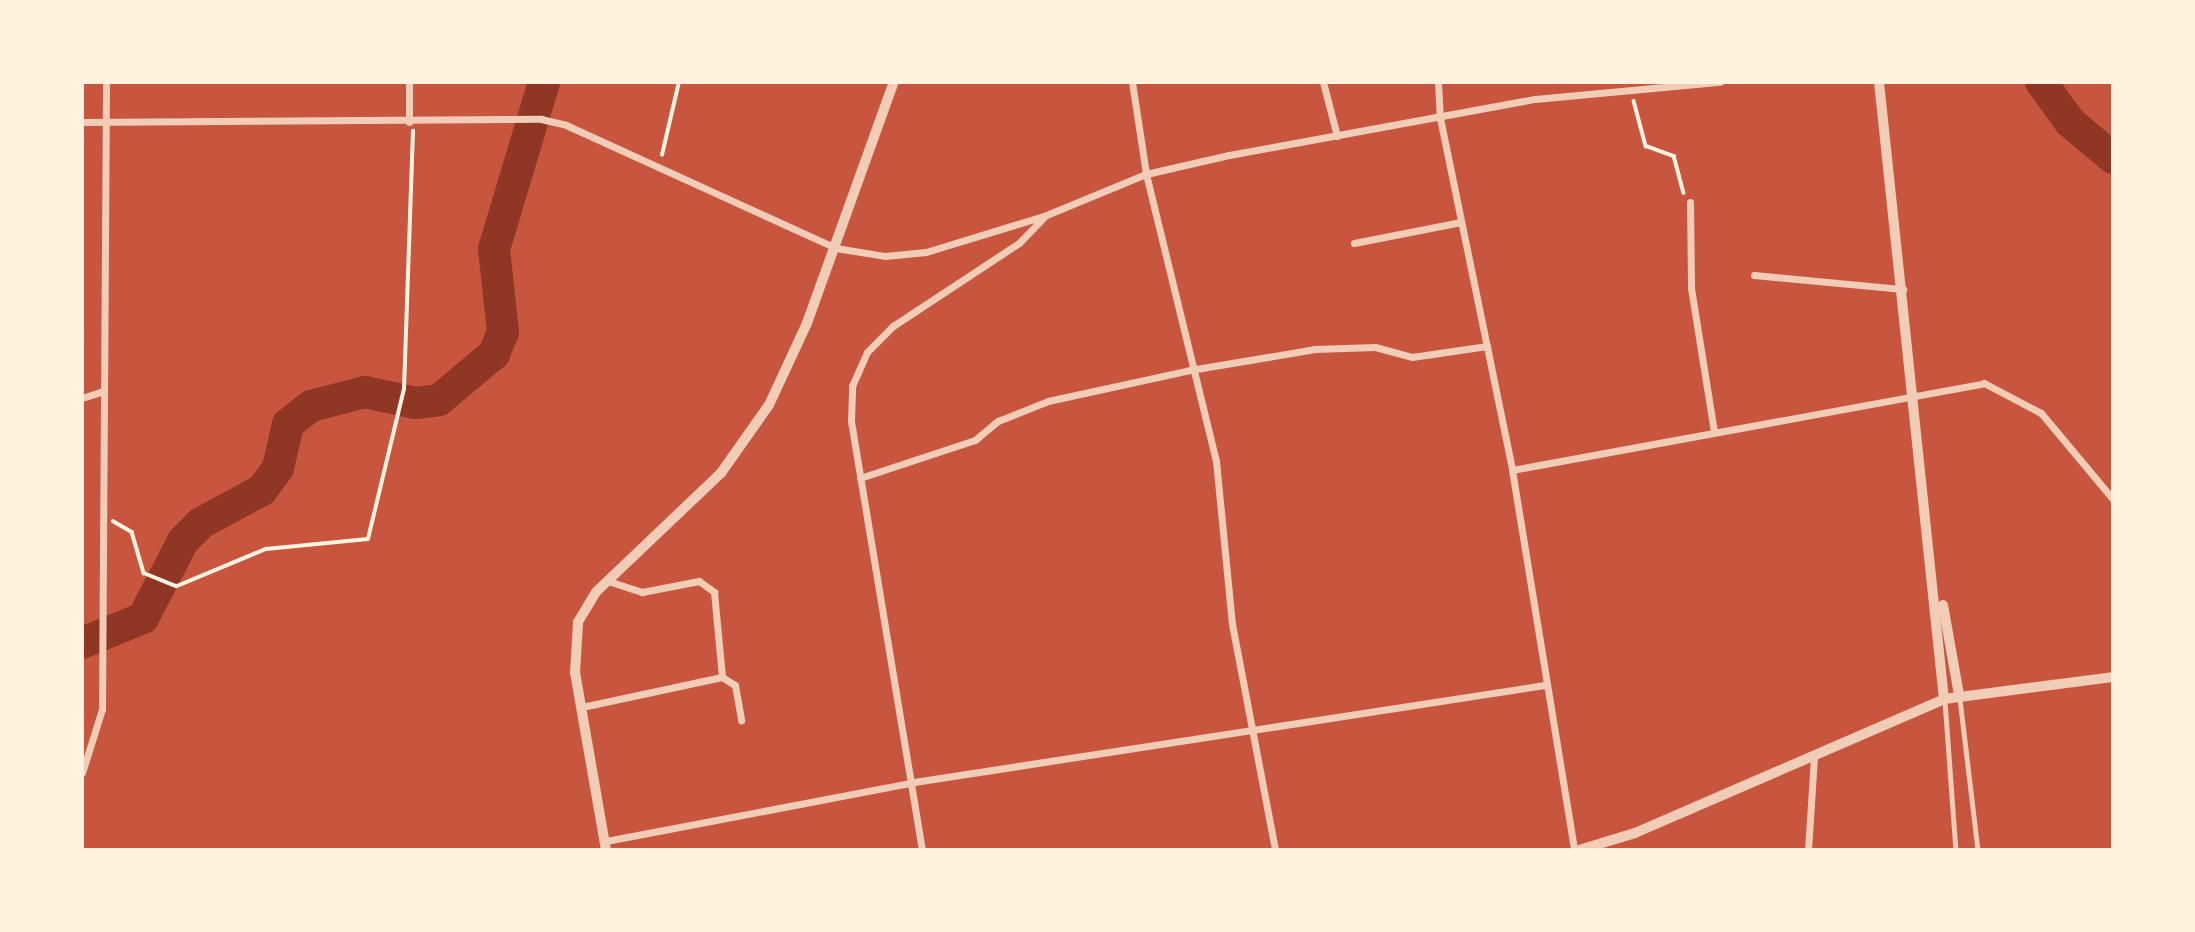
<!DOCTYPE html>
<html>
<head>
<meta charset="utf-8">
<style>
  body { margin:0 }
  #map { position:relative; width:2195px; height:932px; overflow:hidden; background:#c8553d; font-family:"Work Sans",sans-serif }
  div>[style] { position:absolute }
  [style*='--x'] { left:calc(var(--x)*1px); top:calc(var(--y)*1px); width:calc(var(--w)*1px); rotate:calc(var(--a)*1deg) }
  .river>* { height:32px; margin:-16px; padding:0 16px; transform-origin:16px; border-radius:16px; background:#8f3625 }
  .path>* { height:3.5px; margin:-1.75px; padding:0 1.75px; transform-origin:1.75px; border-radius:1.75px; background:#fff3e0 }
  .service>* { height:4.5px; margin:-2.25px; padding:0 2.25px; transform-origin:2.25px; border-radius:2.25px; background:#f1ccb7 }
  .minor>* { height:7px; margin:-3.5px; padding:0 3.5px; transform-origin:3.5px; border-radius:3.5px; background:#f1ccb7 }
  .tertiary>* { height:10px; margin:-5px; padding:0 5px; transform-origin:5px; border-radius:5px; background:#f1ccb7 }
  span { translate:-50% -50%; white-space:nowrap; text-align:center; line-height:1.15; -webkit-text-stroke:7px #fff3e0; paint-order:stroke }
  .frame { position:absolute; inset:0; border:84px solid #fff3e0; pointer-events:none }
</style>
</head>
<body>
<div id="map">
  <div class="river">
    <i style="--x:2041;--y:82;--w:49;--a:54.1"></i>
    <i style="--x:2070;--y:122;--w:56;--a:39.9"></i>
    <i style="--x:82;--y:643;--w:66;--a:-22.3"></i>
    <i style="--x:143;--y:618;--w:87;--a:-62.5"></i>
    <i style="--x:183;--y:541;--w:25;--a:-45"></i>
    <i style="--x:201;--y:523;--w:69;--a:-28.4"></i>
    <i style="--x:262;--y:490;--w:27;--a:-54"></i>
    <i style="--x:278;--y:468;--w:45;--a:-77.2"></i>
    <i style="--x:288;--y:424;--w:29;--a:-38"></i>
    <i style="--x:311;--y:406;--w:56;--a:-14.5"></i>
    <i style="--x:365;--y:392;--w:52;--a:12.2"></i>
    <i style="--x:416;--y:403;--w:23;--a:-7"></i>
    <i style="--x:439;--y:400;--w:72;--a:-39.9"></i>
    <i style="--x:494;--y:354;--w:24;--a:-68"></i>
    <i style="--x:503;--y:332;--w:83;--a:-96.2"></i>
    <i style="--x:494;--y:249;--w:174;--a:-73.3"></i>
  </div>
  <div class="path">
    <i style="--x:1634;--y:101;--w:47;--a:75.1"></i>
    <i style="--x:1646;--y:146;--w:30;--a:20"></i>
    <i style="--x:1674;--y:156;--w:38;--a:75"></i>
    <i style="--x:662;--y:155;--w:75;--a:-76.9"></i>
    <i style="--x:113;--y:521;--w:22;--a:30"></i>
    <i style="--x:132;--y:532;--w:43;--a:73.7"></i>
    <i style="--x:144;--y:573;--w:35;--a:22"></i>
    <i style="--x:177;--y:586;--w:96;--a:-22.6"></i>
    <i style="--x:266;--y:549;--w:102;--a:-5.6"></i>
    <i style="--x:368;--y:539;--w:154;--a:-76.5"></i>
    <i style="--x:404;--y:389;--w:258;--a:-88"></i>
  </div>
  <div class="service">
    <i style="--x:1960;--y:699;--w:152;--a:83.2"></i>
    <i style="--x:1945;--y:701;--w:149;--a:85.8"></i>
  </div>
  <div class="minor">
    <i style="--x:409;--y:82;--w:40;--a:90"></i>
    <i style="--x:1132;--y:82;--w:93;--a:81.3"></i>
    <i style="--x:1146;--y:174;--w:295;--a:76.3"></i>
    <i style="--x:1216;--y:461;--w:164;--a:84.4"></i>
    <i style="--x:1232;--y:624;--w:230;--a:79.2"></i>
    <i style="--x:1323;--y:82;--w:56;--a:75.5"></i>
    <i style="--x:1438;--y:82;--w:36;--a:87"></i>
    <i style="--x:1440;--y:118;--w:359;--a:78.4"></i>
    <i style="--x:1512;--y:470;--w:385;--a:80.7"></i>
    <i style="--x:82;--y:122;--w:459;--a:-0.4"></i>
    <i style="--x:541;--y:119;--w:26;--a:13"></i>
    <i style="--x:566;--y:125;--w:297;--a:24.5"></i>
    <i style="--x:836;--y:248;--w:50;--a:9.3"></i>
    <i style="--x:885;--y:256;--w:41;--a:-5.6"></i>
    <i style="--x:926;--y:252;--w:123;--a:-17"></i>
    <i style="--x:1044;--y:216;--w:110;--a:-22.4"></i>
    <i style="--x:1146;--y:174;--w:85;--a:-12.9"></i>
    <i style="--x:1229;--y:155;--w:311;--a:-10.4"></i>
    <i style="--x:1535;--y:99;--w:186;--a:-5.3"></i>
    <i style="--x:1690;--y:202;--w:86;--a:89.3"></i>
    <i style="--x:1691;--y:288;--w:145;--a:80.9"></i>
    <i style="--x:1354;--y:243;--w:109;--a:-11.1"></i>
    <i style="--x:1754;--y:275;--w:150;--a:5.4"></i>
    <i style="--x:82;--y:398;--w:23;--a:-18"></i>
    <i style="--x:1512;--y:470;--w:480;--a:-10.4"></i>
    <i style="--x:1984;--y:383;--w:64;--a:27.8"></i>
    <i style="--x:2041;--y:413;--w:112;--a:50.1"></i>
    <i style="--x:860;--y:478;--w:121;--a:-18.3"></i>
    <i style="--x:975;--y:440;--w:30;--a:-40"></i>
    <i style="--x:998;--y:421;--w:54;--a:-21.8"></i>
    <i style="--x:1048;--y:401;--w:145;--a:-12.3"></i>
    <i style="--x:1190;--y:370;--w:127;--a:-9.5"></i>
    <i style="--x:1315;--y:349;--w:60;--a:-1.9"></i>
    <i style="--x:1375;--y:347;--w:38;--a:15"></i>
    <i style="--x:1412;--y:357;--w:76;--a:-8.3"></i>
    <i style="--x:608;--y:581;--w:36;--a:18"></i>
    <i style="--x:642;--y:592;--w:58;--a:-10.9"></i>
    <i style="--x:699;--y:581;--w:19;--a:36"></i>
    <i style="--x:714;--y:592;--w:85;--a:84.6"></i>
    <i style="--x:582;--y:707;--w:143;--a:-12.1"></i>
    <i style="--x:722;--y:677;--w:15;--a:32"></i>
    <i style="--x:735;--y:685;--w:36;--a:80"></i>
    <i style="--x:82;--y:773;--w:67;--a:-72.6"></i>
    <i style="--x:102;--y:709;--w:627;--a:-89.63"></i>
    <i style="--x:606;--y:841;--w:314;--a:-10.8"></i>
    <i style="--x:914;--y:782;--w:638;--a:-8.74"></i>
    <i style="--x:922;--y:850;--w:435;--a:-99.4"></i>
    <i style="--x:851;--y:421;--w:35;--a:-88"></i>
    <i style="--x:852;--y:386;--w:37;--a:-66"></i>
    <i style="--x:867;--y:352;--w:37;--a:-45"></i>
    <i style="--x:893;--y:326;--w:151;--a:-33.4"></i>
    <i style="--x:1019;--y:243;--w:36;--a:-46"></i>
    <i style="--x:1808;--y:850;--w:92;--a:-86.3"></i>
  </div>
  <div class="tertiary">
    <i style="--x:1879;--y:82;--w:620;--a:83.99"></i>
    <i style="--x:1943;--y:605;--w:91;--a:79.9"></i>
    <i style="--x:606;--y:850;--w:180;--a:-99.9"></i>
    <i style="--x:575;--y:673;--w:51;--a:-86.6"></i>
    <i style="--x:578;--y:622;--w:35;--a:-59"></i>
    <i style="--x:596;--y:592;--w:173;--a:-43.6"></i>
    <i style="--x:721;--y:473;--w:83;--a:-54.8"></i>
    <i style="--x:769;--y:405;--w:90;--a:-65.1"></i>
    <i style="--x:807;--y:323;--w:256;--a:-70.2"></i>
    <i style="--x:1579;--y:850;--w:59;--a:-16.9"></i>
    <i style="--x:1635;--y:833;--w:337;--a:-23.4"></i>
    <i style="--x:1944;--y:699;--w:170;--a:-7.4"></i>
  </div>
  <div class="frame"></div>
</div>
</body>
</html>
